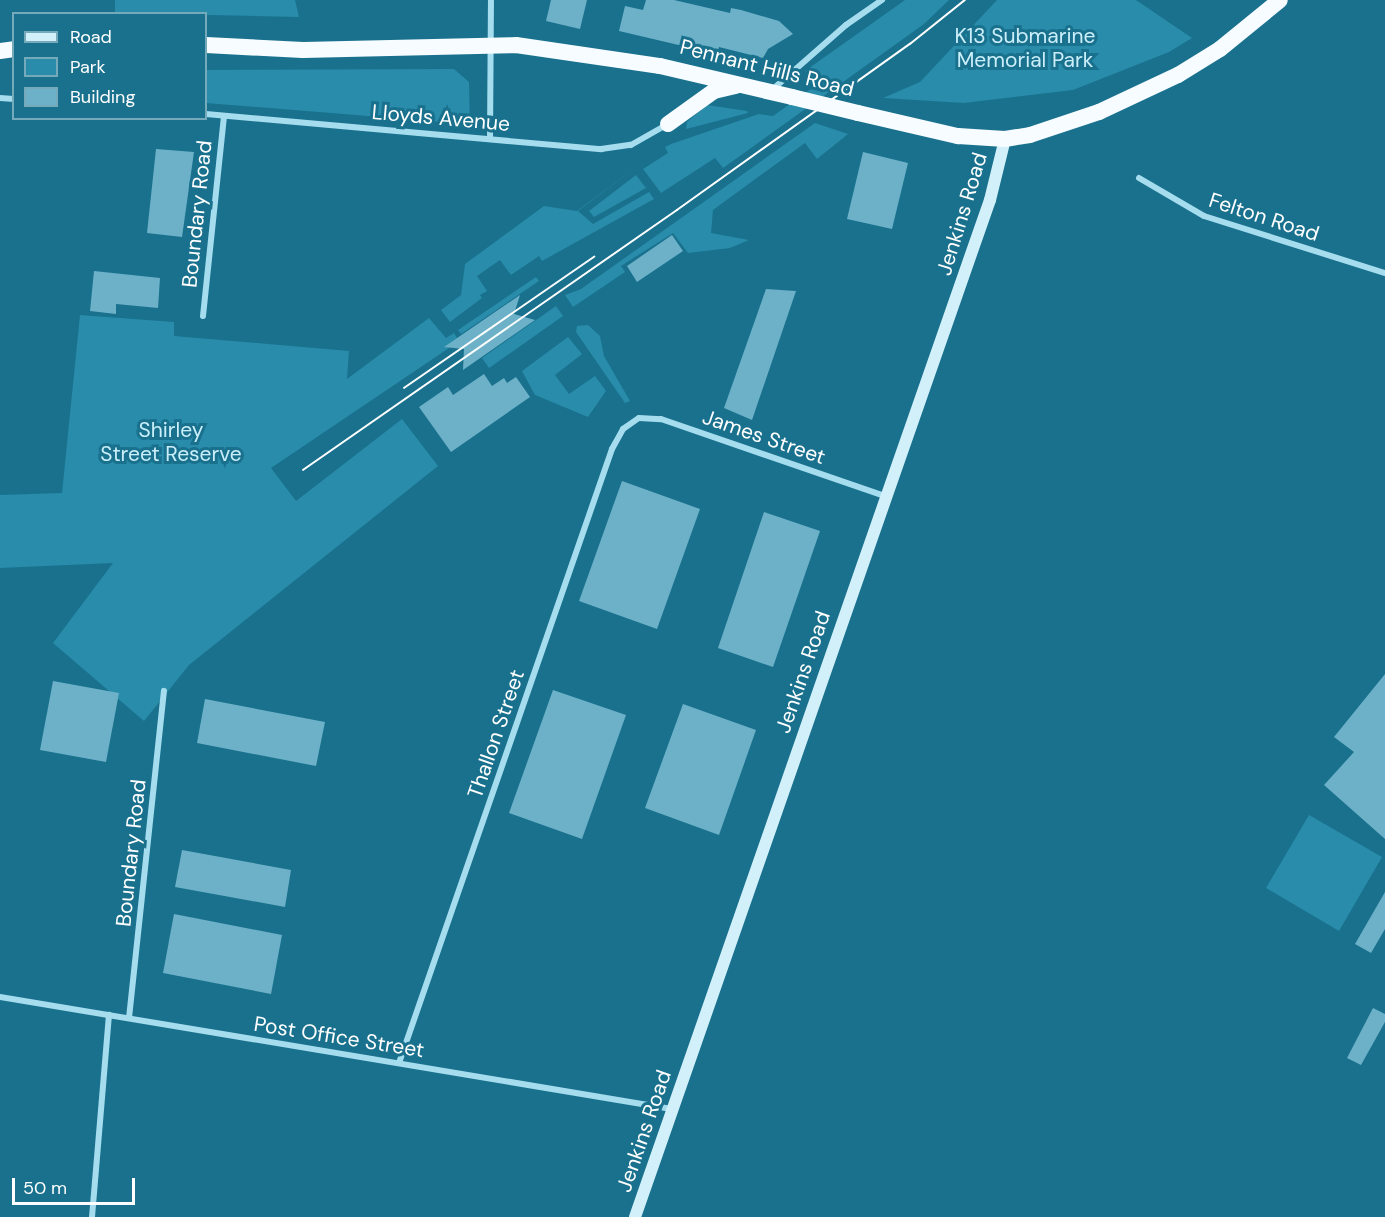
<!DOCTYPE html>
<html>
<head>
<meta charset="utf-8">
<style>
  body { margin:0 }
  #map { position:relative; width:1385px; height:1217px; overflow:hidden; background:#19718e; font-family:"DM Sans",sans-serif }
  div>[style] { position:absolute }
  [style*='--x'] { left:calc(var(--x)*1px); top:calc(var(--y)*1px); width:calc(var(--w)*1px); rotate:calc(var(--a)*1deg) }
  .green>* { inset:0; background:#288caa }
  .building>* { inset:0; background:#6cb1c7 }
  .minor>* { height:6px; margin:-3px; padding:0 3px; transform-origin:3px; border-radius:3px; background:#a5ddee }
  .secondary>* { height:12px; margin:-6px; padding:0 6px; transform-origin:6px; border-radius:6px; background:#d2f0fa }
  .trunk>* { height:16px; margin:-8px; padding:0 8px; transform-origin:8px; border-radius:8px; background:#f6fcff }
  .tram>* { height:1.5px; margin:-0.75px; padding:0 0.75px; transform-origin:0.75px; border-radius:0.75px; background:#fff }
  .trunk-bridge>* { height:16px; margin:-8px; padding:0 8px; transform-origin:8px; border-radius:8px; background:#f6fcff }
  span { translate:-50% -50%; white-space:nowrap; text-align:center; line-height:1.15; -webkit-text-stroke:6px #19718e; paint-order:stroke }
  .park-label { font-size:21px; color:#cbeffa }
  .street-label { font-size:21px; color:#fff }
  .legend { position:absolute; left:12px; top:12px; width:195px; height:108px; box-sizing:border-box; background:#19718e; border:2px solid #75aabb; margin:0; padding:8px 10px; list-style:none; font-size:18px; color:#fff }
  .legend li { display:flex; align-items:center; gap:12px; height:30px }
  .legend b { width:30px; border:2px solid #75aabb }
  .scale { position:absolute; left:12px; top:1178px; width:123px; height:27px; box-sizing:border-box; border:3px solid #fff; border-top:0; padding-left:8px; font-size:18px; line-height:21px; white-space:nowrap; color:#fff; -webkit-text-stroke:4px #19718e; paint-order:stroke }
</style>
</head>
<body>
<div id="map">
  <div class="green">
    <i style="clip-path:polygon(115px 0,295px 0,299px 17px,115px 13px)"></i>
    <i style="clip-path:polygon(905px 0,949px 0,924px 24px,723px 168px,715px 158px,661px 193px,643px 169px,668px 153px,665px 147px,671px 144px,759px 114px,773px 116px,825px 79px,805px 71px)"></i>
    <i style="clip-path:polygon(997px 0,1136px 0,1192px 38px,1169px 52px,1073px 90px,964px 103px,883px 98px,920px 82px)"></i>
    <i style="clip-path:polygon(454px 69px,469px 82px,470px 131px,454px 123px,206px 103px,206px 70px)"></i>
    <i style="clip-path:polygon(707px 105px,747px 111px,748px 113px,686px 129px,687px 122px)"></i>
    <i style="clip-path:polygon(815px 123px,848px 134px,817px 159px,805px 143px,713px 210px,711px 233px,749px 240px,730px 248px,688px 253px,673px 233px,621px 266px,625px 272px,573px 307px,565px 295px,581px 289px)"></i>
    <i style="clip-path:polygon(639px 165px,578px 211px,593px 224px,649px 192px,654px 199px,542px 261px,539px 256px,511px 275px,500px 260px,477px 276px,487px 291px,480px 295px,482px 298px,450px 322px,441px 310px,461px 295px,465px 264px,544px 206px,577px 211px)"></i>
    <i style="clip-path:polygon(636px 175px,646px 188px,594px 217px,589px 211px)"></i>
    <i style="clip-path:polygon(536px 277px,539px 281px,461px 334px,458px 330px)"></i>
    <i style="clip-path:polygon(556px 306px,563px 316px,489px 368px,482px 358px)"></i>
    <i style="clip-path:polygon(80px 315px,174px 322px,174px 336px,349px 351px,347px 379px,429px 318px,446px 338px,454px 333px,457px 338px,450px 343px,452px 346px,271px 468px,296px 501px,402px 419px,438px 466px,189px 665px,144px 721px,53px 643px,113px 563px,0 568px,0 495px,62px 493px)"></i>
    <i style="clip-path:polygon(588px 325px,600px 336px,604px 356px,630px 401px,625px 403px,576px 332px,577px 326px)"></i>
    <i style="clip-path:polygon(568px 337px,582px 354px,555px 375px,569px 394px,595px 376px,606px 391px,588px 417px,535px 395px,522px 371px)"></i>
    <i style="clip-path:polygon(1309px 815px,1382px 857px,1339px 931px,1266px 888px)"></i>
  </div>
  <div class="building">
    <i style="clip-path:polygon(551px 0,587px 0,580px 29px,546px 21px)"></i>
    <i style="clip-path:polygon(646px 0,674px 0,730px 13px,731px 8px,741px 10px,779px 21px,793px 34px,768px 49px,763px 58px,719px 47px,717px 54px,619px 31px,625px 6px,643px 10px)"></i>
    <i style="clip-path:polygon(156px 149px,194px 152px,182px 237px,147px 233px)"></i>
    <i style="clip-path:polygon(863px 152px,908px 163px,892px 229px,847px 219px)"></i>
    <i style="clip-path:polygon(672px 235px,683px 251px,637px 282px,627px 266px)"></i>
    <i style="clip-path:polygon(94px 271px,160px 278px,158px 308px,116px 304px,116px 314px,90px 311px)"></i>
    <i style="clip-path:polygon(766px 289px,796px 291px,752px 420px,724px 408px)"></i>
    <i style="clip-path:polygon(520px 295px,514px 314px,535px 320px,463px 370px,464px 349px,444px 347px)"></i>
    <i style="clip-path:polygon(484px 374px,492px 386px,504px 378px,507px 383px,516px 377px,530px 397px,451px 452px,419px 407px,448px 387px,453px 395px)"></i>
    <i style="clip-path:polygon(622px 481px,700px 509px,657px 629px,579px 601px)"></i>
    <i style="clip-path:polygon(764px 512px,820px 531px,773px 667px,718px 648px)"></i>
    <i style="clip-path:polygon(1385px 674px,1385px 839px,1324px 785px,1354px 752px,1334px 737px)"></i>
    <i style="clip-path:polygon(53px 681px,119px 693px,106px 762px,40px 750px)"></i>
    <i style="clip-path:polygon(553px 690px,626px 715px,582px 839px,509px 813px)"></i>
    <i style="clip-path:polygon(205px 699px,325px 722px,316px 766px,197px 743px)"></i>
    <i style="clip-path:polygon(683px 704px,756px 730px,719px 835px,645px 808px)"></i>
    <i style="clip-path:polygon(182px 850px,291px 870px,285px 907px,175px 887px)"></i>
    <i style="clip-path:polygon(1385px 892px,1385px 929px,1371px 953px,1355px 944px)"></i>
    <i style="clip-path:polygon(174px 914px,282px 935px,271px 994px,163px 973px)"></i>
    <i style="clip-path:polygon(1373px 1008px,1385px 1014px,1385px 1022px,1361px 1065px,1347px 1058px)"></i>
  </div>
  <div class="minor">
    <i style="--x:773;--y:89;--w:97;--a:-41.2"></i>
    <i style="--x:846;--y:25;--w:44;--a:-34.8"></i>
    <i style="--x:0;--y:98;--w:14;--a:4"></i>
    <i style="--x:206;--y:114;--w:397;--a:5.1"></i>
    <i style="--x:601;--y:149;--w:30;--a:-8"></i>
    <i style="--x:631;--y:145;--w:43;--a:-29.6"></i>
    <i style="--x:490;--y:139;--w:139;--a:-89.6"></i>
    <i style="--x:1139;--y:178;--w:75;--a:30.3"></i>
    <i style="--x:1204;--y:216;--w:190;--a:17.5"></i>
    <i style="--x:203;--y:316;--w:201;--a:-84"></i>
    <i style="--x:0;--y:997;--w:681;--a:9.46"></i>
    <i style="--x:129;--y:1018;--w:329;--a:-83.9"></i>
    <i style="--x:399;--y:1063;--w:650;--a:-70.87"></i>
    <i style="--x:612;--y:449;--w:23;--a:-61"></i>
    <i style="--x:623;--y:429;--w:19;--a:-35"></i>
    <i style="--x:639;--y:418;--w:22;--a:3"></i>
    <i style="--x:661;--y:419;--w:237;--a:19"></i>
    <i style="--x:92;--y:1217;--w:203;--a:-85.2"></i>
  </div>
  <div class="secondary">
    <i style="--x:635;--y:1217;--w:1077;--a:-70.76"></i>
    <i style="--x:990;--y:200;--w:63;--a:-76.2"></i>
  </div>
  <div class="trunk">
    <i style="--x:206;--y:45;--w:97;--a:3"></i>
    <i style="--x:303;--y:50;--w:213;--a:-1.3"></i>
    <i style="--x:516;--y:45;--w:146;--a:8.3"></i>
    <i style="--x:660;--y:66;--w:136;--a:13.2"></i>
    <i style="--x:0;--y:51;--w:14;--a:-8"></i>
    <i style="--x:858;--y:113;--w:103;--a:13"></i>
    <i style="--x:958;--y:136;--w:47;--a:3.7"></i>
    <i style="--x:1005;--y:139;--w:25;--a:-9"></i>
    <i style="--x:1030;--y:135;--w:73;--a:-18.4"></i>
    <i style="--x:1099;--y:112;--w:87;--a:-25.1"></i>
    <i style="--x:1178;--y:75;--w:49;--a:-31.8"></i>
    <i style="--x:1220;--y:49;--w:77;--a:-39.2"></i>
    <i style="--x:668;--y:124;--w:57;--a:-35.7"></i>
    <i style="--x:714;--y:91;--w:23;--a:-13"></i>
  </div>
  <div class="tram">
    <i style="--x:404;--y:388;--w:231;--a:-34.6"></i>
    <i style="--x:303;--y:470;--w:455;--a:-34.8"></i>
    <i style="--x:677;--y:210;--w:286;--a:-35.5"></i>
    <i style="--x:910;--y:44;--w:70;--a:-38.7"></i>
  </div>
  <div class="trunk-bridge">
    <i style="--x:792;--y:97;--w:68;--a:13.6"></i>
  </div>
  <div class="park-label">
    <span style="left:1025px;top:48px">K13 Submarine<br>Memorial Park</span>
    <span style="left:171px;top:442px">Shirley<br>Street Reserve</span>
  </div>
  <div class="street-label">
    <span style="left:767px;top:68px;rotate:14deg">Pennant Hills Road</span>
    <span style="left:441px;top:118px;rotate:5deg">Lloyds Avenue</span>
    <span style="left:197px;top:214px;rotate:-84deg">Boundary Road</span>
    <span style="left:962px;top:214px;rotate:-73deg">Jenkins Road</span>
    <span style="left:1264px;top:217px;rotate:18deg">Felton Road</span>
    <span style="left:764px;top:437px;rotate:19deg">James Street</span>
    <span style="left:803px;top:672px;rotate:-71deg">Jenkins Road</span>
    <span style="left:496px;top:734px;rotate:-71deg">Thallon Street</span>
    <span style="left:131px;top:853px;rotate:-84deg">Boundary Road</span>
    <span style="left:339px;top:1037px;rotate:9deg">Post Office Street</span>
    <span style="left:644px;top:1131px;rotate:-71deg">Jenkins Road</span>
  </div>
  <ul class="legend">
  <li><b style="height:8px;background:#d2f0fa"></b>Road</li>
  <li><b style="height:16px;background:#288caa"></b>Park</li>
  <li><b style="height:16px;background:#6cb1c7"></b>Building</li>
  </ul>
  <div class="scale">50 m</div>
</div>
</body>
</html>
